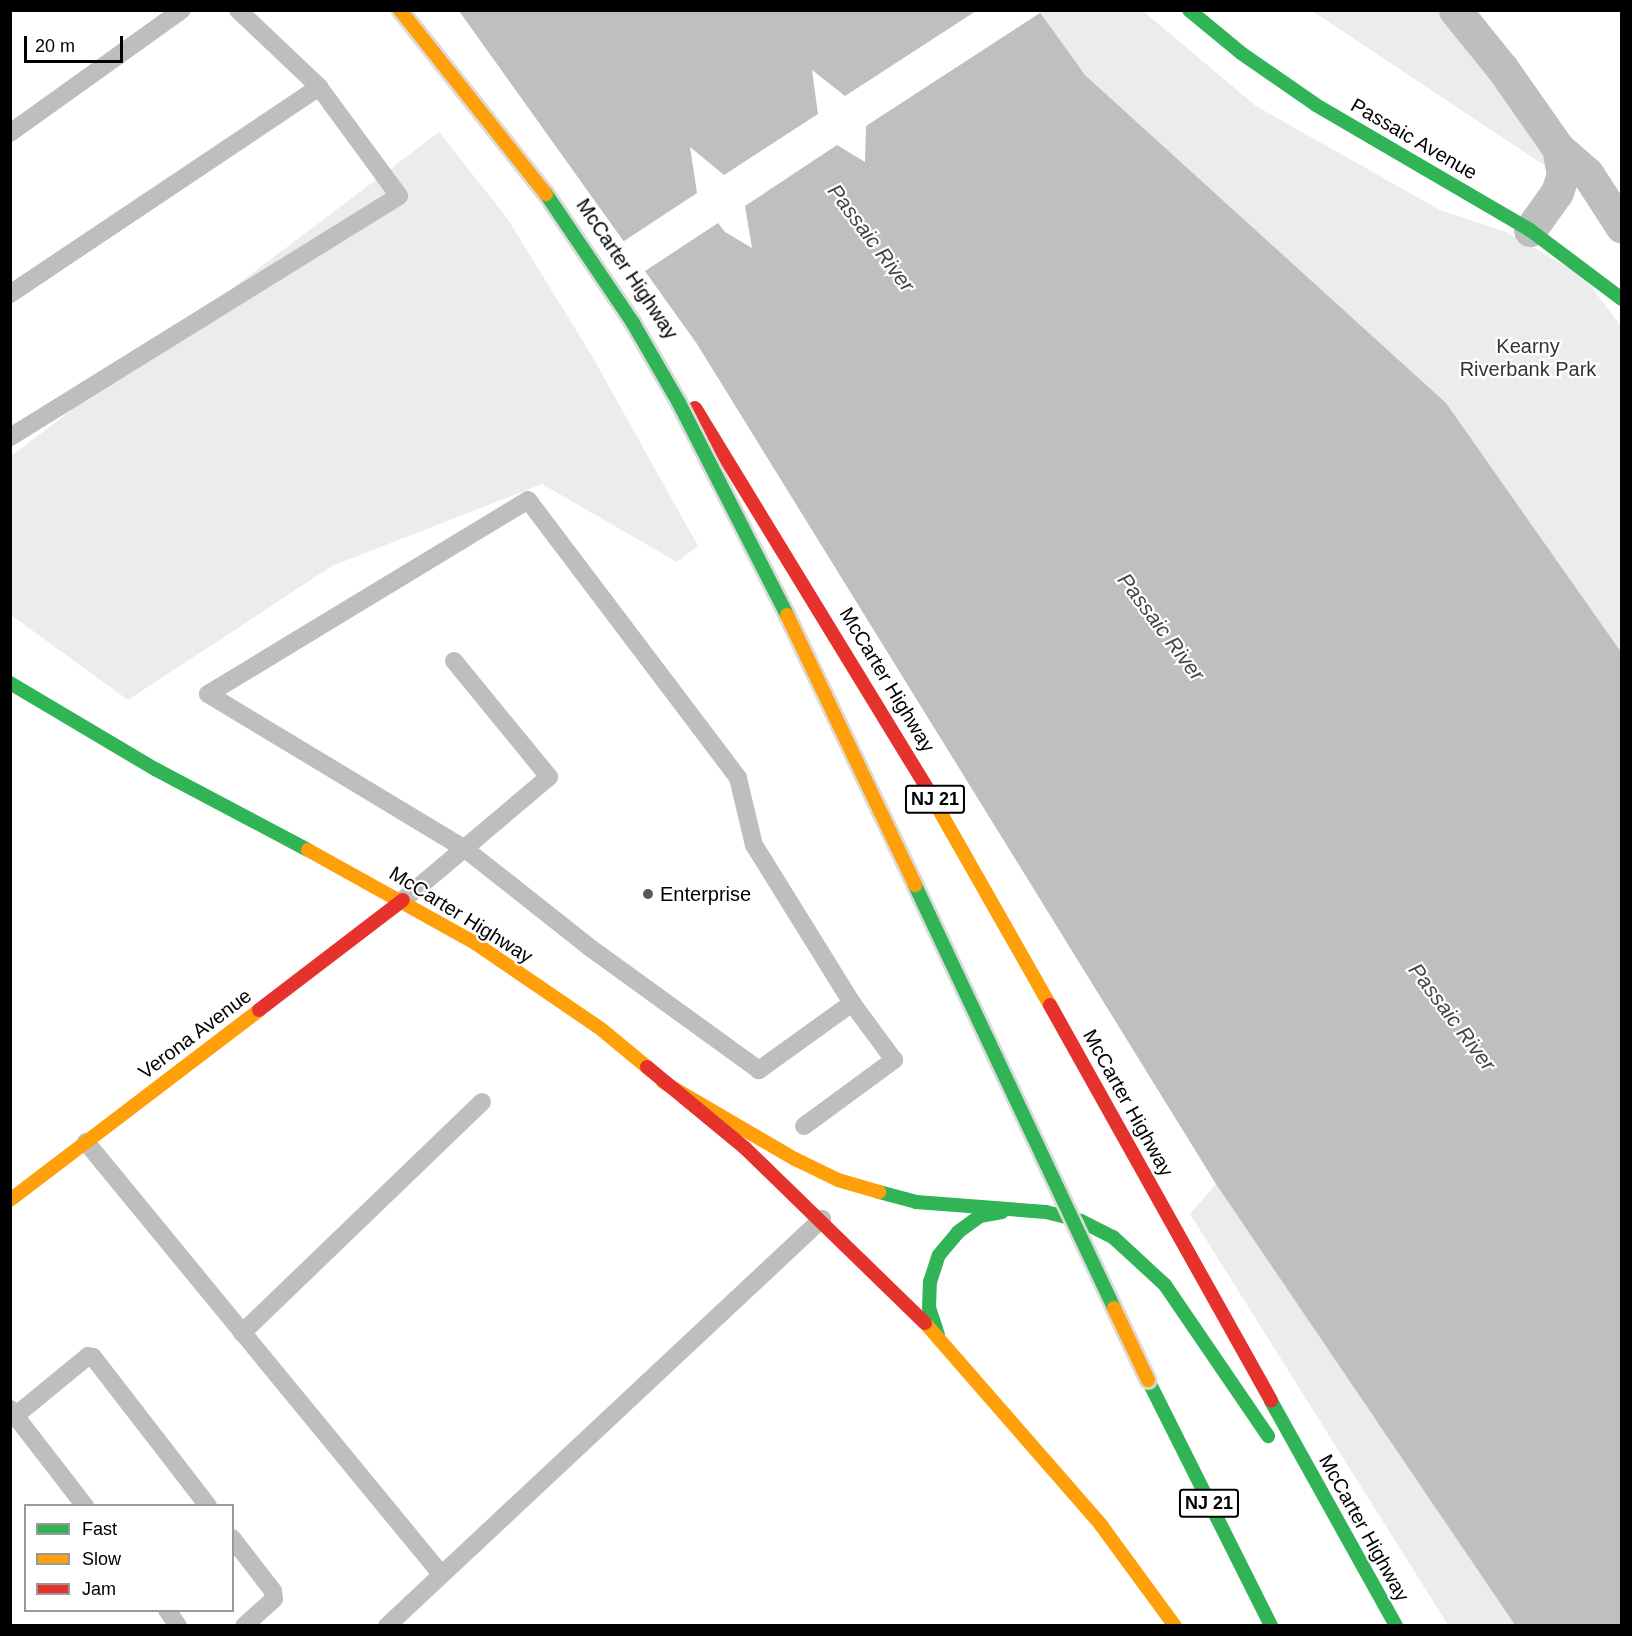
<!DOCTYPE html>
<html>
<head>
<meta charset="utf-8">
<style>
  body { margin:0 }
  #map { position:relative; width:1632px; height:1636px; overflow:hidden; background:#fff; font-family:Arial,sans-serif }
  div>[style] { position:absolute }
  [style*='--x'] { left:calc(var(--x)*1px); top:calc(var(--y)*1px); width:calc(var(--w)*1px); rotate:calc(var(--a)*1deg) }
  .green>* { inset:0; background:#ececec }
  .water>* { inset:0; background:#bfbfbf }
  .pier>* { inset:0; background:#fff }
  .lane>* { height:18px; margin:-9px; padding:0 9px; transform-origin:9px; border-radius:9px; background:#bebebe }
  .street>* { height:33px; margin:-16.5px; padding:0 16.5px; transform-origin:16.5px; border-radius:16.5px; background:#bebebe }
  .fast>* { height:14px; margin:-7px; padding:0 7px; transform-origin:7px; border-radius:7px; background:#30b455 }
  .slow>* { height:14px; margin:-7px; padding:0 7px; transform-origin:7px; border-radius:7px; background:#ff9f0a }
  .jam>* { height:14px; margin:-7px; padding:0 7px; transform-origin:7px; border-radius:7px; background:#e5322d }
  .bridges { filter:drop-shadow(2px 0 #dbdbdb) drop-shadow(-2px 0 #dbdbdb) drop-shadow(0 2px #dbdbdb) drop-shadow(0 -2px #dbdbdb) }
  .fast-bridge>* { height:14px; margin:-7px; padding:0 7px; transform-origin:7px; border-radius:7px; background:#30b455 }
  .slow-bridge>* { height:14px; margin:-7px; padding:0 7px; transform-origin:7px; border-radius:7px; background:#ff9f0a }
  .dots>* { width:16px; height:16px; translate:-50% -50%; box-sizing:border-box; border:3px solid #fff; border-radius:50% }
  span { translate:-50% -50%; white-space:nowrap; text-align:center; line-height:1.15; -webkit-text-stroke:4.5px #fff; paint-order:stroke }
  .shield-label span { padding:2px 4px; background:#fff; border:2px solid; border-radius:4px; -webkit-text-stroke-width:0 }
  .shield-label { font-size:18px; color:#000; font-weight:700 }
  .street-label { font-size:20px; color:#000 }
  .park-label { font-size:20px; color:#333 }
  .poi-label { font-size:20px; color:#000 }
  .left { translate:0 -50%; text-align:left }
  .water-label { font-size:21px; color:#444; font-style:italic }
  .frame { position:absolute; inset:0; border:12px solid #000; pointer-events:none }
  .legend { position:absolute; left:24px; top:1504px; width:210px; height:108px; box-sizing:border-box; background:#fff; border:2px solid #999; margin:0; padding:8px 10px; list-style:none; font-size:18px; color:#000 }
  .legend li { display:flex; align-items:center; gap:12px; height:30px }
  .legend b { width:30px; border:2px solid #999 }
  .scale { position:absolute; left:24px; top:36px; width:99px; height:27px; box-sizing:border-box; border:3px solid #000; border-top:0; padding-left:8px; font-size:18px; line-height:21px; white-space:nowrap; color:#000; -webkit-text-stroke:4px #fff; paint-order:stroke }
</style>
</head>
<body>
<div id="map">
  <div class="green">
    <i style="clip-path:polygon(1039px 11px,1143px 11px,1256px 106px,1440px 210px,1506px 232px,1583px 276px,1621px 326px,1621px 652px,1446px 403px,1085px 75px)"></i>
    <i style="clip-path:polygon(1312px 11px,1473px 11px,1621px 216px)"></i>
    <i style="clip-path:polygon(439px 132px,507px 218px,592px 356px,698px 546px,677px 562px,542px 484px,332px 566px,128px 700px,11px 615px,11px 456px)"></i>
    <i style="clip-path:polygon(1216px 1184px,1350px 1379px,1515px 1625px,1448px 1625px,1190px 1214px)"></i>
  </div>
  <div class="water">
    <i style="clip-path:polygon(459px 11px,1039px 11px,1085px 75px,1446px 403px,1621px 652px,1621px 1625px,1515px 1625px,1216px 1184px,697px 344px)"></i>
  </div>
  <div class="pier">
    <i style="clip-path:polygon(976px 11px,1043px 11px,866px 126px,865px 162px,837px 145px,745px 206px,752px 248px,725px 232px,718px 223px,642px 273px,621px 243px,697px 193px,690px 147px,724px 175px,818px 114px,812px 70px,845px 96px)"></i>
  </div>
  <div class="lane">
    <i style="--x:238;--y:10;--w:112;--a:43.5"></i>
    <i style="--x:10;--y:133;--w:211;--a:-35.6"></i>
    <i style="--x:10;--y:294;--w:372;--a:-33.8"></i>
    <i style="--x:319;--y:87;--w:135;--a:53.7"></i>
    <i style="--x:399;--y:196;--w:458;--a:148.2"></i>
    <i style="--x:403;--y:900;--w:191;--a:-40.1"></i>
    <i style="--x:549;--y:777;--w:150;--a:-129.3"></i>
    <i style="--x:804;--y:1126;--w:112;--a:-36.3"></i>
    <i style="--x:894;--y:1060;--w:71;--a:-126.4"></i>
    <i style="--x:852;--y:1003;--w:115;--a:144.2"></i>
    <i style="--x:759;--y:1070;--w:211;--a:-144.1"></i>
    <i style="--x:588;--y:946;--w:157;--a:-141.7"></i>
    <i style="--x:465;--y:849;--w:300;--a:-148.9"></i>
    <i style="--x:208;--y:694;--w:374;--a:-31.2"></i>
    <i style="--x:528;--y:500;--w:348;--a:52.9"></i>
    <i style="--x:738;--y:778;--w:69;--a:76.6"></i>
    <i style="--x:754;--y:845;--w:186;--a:58.2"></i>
    <i style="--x:86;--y:1142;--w:559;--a:50.59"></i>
    <i style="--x:242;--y:1333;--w:333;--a:-43.9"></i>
    <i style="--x:10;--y:1409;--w:123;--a:52.3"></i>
    <i style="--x:15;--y:1416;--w:94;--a:-39.4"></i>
    <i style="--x:88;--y:1356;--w:5;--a:11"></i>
    <i style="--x:93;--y:1357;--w:188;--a:52.3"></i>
    <i style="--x:232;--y:1538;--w:67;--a:52.3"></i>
    <i style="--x:273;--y:1591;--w:8;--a:83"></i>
    <i style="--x:274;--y:1599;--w:40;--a:138"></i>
    <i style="--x:167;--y:1610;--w:19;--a:55"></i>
    <i style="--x:387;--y:1626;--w:596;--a:-43.1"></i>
  </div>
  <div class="street">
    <i style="--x:1455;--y:10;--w:75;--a:51"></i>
    <i style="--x:1502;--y:68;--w:98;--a:55"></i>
    <i style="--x:1558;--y:148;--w:38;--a:41"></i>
    <i style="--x:1587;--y:173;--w:64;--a:57.1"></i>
    <i style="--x:1530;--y:230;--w:47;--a:-54.6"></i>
    <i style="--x:1557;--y:192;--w:18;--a:-71"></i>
    <i style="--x:1563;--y:175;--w:27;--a:-100"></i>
  </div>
  <div class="fast">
    <i style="--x:1189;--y:10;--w:67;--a:39.6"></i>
    <i style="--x:1241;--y:53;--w:91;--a:34.7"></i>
    <i style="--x:1316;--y:105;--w:248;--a:30.3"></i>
    <i style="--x:1530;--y:230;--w:115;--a:36.9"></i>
    <i style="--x:10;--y:683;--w:169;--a:30.7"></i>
    <i style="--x:155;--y:769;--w:173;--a:27.9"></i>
    <i style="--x:879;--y:1192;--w:38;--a:15"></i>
    <i style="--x:916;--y:1202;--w:130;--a:4.4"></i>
    <i style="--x:1046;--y:1212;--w:36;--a:14"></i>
    <i style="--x:1081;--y:1221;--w:36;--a:27"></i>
    <i style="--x:1113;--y:1237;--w:71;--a:42.7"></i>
    <i style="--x:1165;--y:1285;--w:183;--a:55.7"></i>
    <i style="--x:938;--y:1335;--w:28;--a:-108"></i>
    <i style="--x:929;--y:1308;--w:26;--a:-88"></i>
    <i style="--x:930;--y:1282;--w:28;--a:-72"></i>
    <i style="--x:939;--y:1255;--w:30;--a:-50"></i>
    <i style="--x:958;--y:1232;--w:27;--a:-36"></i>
    <i style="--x:980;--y:1216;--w:22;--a:-10"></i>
    <i style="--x:1148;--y:1380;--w:275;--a:63.4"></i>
    <i style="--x:1271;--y:1401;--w:257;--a:60.9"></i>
  </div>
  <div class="slow">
    <i style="--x:926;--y:787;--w:251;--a:60.4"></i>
    <i style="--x:308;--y:850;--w:191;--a:29.1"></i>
    <i style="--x:475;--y:943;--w:153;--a:34.3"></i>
    <i style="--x:601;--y:1029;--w:60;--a:39.6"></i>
    <i style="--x:663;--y:1082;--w:153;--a:30.3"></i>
    <i style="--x:795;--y:1159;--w:48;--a:26"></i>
    <i style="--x:838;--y:1180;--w:43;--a:16.3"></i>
    <i style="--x:10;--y:1200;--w:313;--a:-37.3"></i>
    <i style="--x:925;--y:1323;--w:268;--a:48.9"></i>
    <i style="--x:1101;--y:1525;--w:125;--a:53.8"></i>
  </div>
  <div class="jam">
    <i style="--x:695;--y:408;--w:444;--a:58.6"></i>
    <i style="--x:1050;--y:1005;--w:453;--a:60.8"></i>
    <i style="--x:259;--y:1010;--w:181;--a:-37.4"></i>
    <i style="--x:647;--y:1067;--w:127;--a:39.6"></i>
    <i style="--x:745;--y:1148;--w:251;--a:44.2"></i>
  </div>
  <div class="bridges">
    <div class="fast-bridge">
      <i style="--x:546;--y:194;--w:156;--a:56"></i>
      <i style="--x:633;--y:323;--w:92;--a:60.1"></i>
      <i style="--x:679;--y:403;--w:238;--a:63"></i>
      <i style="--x:915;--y:885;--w:467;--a:64.8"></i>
    </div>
    <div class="slow-bridge">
      <i style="--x:400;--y:10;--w:235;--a:51.6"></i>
      <i style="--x:787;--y:615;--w:299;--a:64.6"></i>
      <i style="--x:1114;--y:1308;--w:80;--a:64.7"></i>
    </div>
  </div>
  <div class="dots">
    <i style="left:648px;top:894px;background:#595959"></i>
  </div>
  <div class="shield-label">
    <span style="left:935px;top:799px">NJ 21</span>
    <span style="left:1209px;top:1503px">NJ 21</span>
  </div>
  <div class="street-label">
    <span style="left:1414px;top:139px;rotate:30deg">Passaic Avenue</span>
    <span style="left:627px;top:269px;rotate:56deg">McCarter Highway</span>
    <span style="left:887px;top:680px;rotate:59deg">McCarter Highway</span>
    <span style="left:461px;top:915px;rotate:32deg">McCarter Highway</span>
    <span style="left:195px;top:1034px;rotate:-37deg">Verona Avenue</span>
    <span style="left:1128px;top:1103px;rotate:61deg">McCarter Highway</span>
    <span style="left:1364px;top:1528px;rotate:61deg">McCarter Highway</span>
  </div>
  <div class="park-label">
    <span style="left:1528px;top:358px">Kearny<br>Riverbank Park</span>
  </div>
  <div class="poi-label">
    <span class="left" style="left:660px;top:894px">Enterprise</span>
  </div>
  <div class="water-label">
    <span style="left:871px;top:238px;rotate:53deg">Passaic River</span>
    <span style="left:1161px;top:627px;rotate:53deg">Passaic River</span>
    <span style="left:1452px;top:1017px;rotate:53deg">Passaic River</span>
  </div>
  <div class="frame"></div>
  <ul class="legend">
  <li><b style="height:8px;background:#30b455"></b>Fast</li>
  <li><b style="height:8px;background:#ff9f0a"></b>Slow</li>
  <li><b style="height:8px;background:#e5322d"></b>Jam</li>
  </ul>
  <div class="scale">20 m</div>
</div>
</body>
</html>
